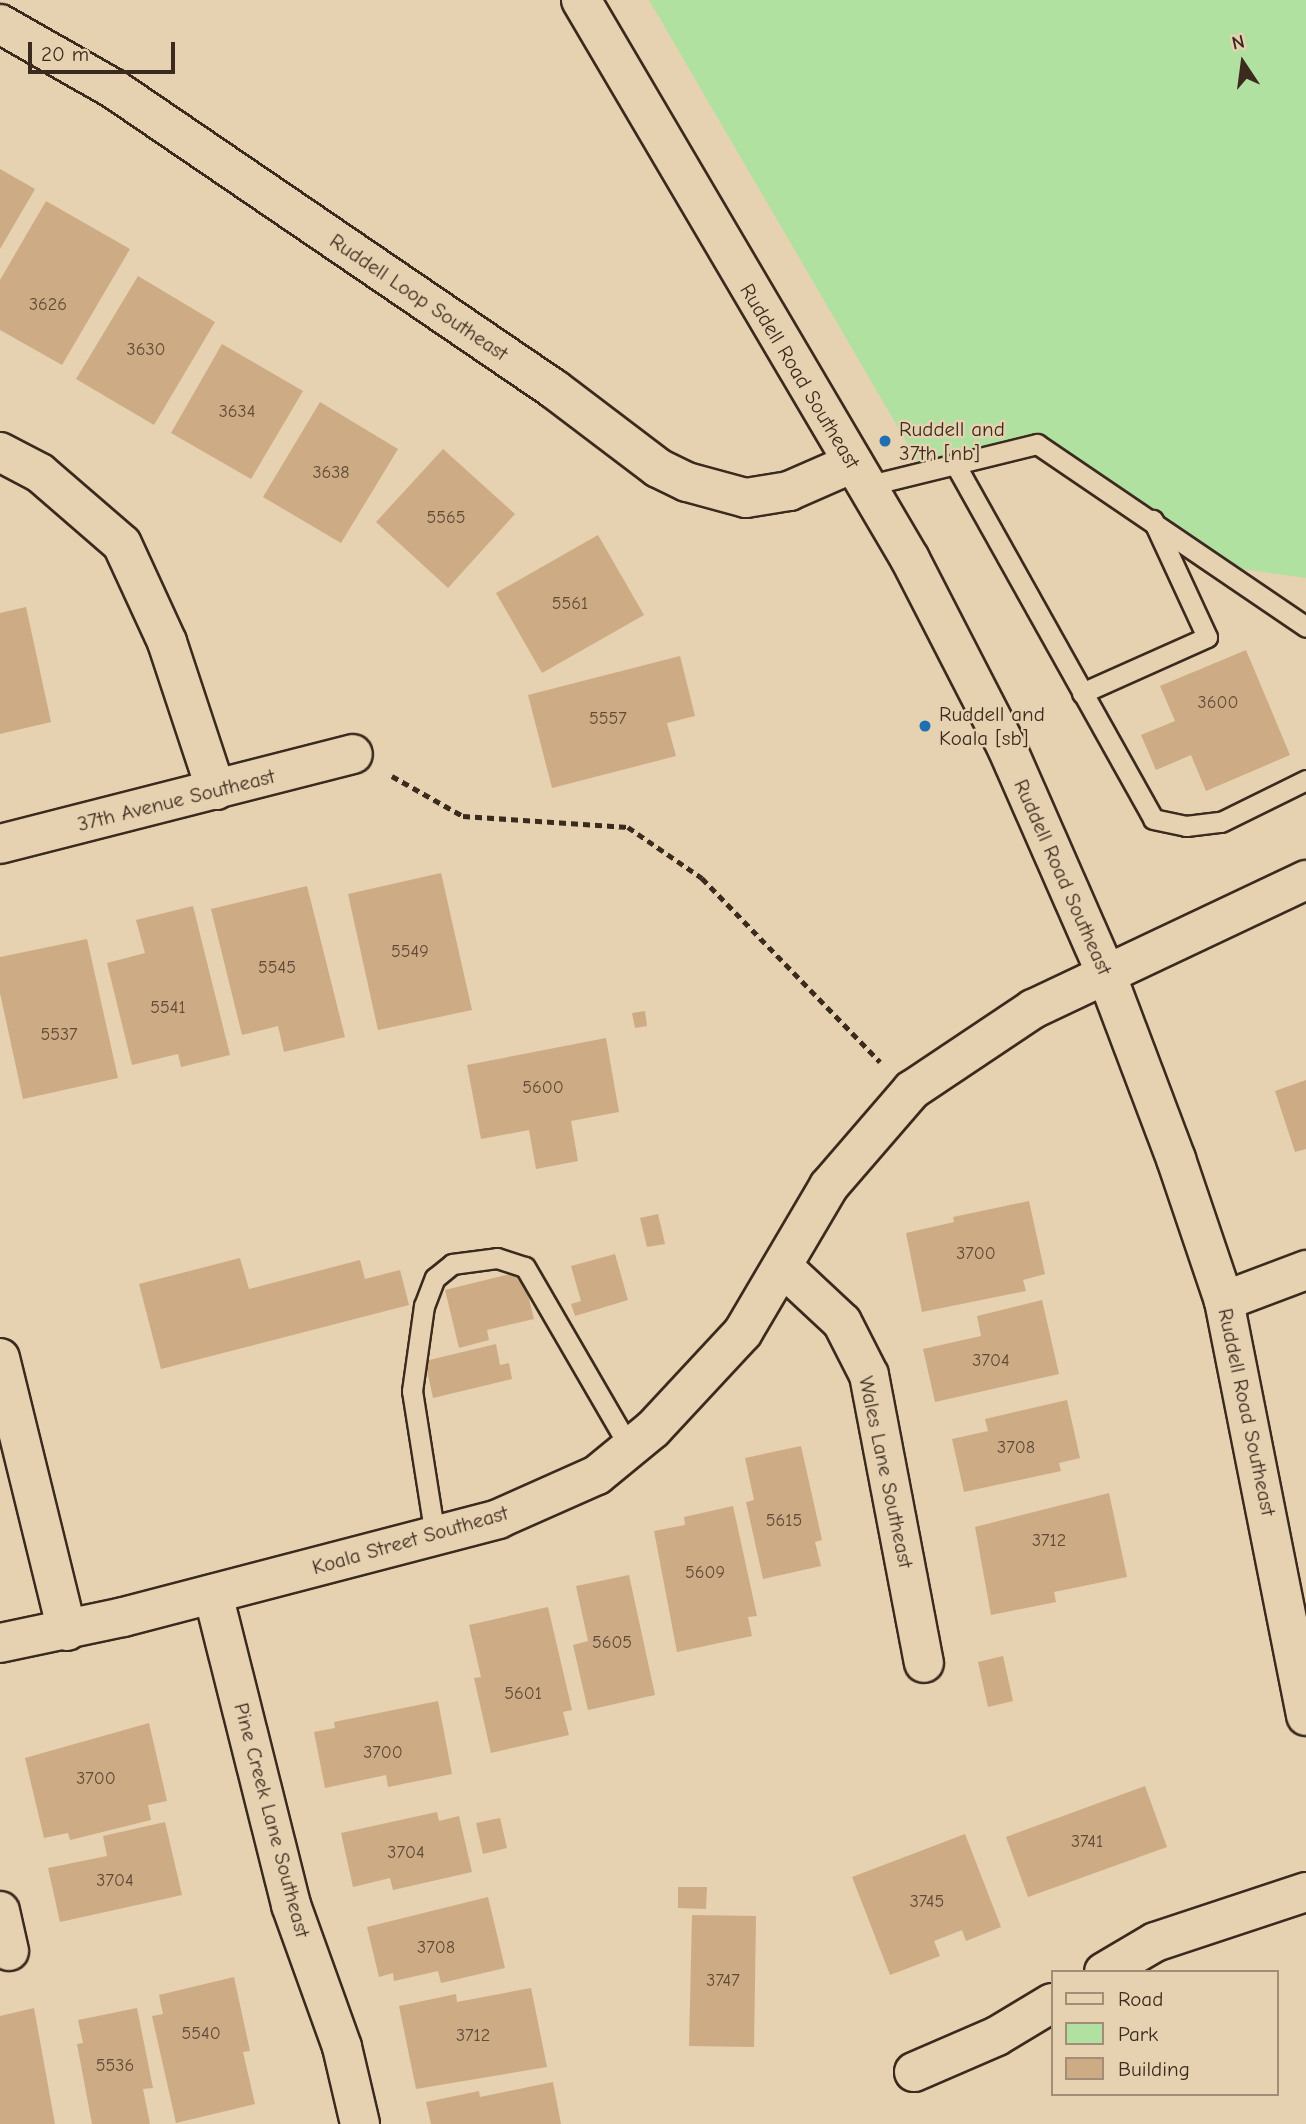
<!DOCTYPE html>
<html>
<head>
<meta charset="utf-8">
<style>
  body { margin:0 }
  #map { position:relative; width:1306px; height:2124px; overflow:hidden; background:#e6d1b0; font-family:"Comic Neue",sans-serif }
  div>[style] { position:absolute }
  [style*='--x'] { left:calc(var(--x)*1px); top:calc(var(--y)*1px); width:calc(var(--w)*1px); rotate:calc(var(--a)*1deg) }
  .green>* { inset:0; background:#b1e1a1 }
  .building>* { inset:0; background:#cdac85 }
  .path>* { height:4.5px; margin-top:-2.25px; transform-origin:0; background:repeating-linear-gradient(90deg,#3b2a1e 0 7px,transparent 0 12px) }
  .roads { filter:drop-shadow(2px 0 #3b2a1e) drop-shadow(-2px 0 #3b2a1e) drop-shadow(0 2px #3b2a1e) drop-shadow(0 -2px #3b2a1e) }
  .lane>* { height:19px; margin:-9.5px; padding:0 9.5px; transform-origin:9.5px; border-radius:9.5px; background:#e6d1b0 }
  .street>* { height:38px; margin:-19px; padding:0 19px; transform-origin:19px; border-radius:19px; background:#e6d1b0 }
  .secondary>* { height:38px; margin:-19px; padding:0 19px; transform-origin:19px; border-radius:19px; background:#e6d1b0 }
  .dots>* { width:19px; height:19px; translate:-50% -50%; box-sizing:border-box; border:4px solid #e6d1b0; border-radius:50% }
  span { translate:-50% -50%; white-space:nowrap; text-align:center; line-height:1.15; -webkit-text-stroke:5px #e6d1b0; paint-order:stroke }
  .number-label { font-size:18px; color:#604a38 }
  .number-label span { -webkit-text-stroke-width:0 }
  .street-label { font-size:21px; color:#3b2a1e }
  .poi-label { font-size:21px; color:#3b2a1e }
  .left { translate:0 -50%; text-align:left }
  .legend { position:absolute; left:1051px; top:1970px; width:228px; height:126px; box-sizing:border-box; background:#e6d1b0; border:2px solid #a28e76; margin:0; padding:9px 12px; list-style:none; font-size:21px; color:#3b2a1e }
  .legend li { display:flex; align-items:center; gap:14px; height:35px }
  .legend b { width:35px; border:2px solid #a28e76 }
  .north { position:absolute; left:1208px; top:28px; width:70px; height:70px; -webkit-text-stroke:5px #e6d1b0; paint-order:stroke; rotate:347deg; font-size:19px; font-weight:700; line-height:28px; text-align:center; color:#3b2a1e }
  .north::after { content:''; display:block; margin:auto; width:24px; height:32px; background:#3b2a1e; clip-path:polygon(50% 0,100% 100%,50% 72%,0 100%) }
  .scale { position:absolute; left:28px; top:42px; width:147px; height:32px; box-sizing:border-box; border:4px solid #3b2a1e; border-top:0; padding-left:9px; font-size:21px; line-height:24px; white-space:nowrap; color:#3b2a1e; -webkit-text-stroke:5px #e6d1b0; paint-order:stroke }
</style>
</head>
<body>
<div id="map">
  <div class="green">
    <i style="clip-path:polygon(649px 0,1306px 0,1306px 578px,1219px 566px,1037px 444px,924px 472px)"></i>
  </div>
  <div class="building">
    <i style="clip-path:polygon(0 169px,35px 189px,0 249px)"></i>
    <i style="clip-path:polygon(46px 201px,130px 249px,62px 365px,0 330px,0 280px)"></i>
    <i style="clip-path:polygon(138px 276px,215px 322px,154px 425px,76px 379px)"></i>
    <i style="clip-path:polygon(222px 344px,303px 391px,251px 479px,171px 433px)"></i>
    <i style="clip-path:polygon(320px 402px,398px 449px,341px 543px,263px 497px)"></i>
    <i style="clip-path:polygon(443px 449px,515px 514px,448px 588px,376px 522px)"></i>
    <i style="clip-path:polygon(598px 535px,644px 615px,542px 673px,496px 593px)"></i>
    <i style="clip-path:polygon(26px 607px,51px 722px,0 734px,0 613px)"></i>
    <i style="clip-path:polygon(1246px 650px,1290px 755px,1206px 791px,1191px 755px,1156px 770px,1141px 735px,1175px 721px,1160px 686px)"></i>
    <i style="clip-path:polygon(680px 656px,695px 716px,667px 723px,676px 756px,552px 788px,528px 695px)"></i>
    <i style="clip-path:polygon(441px 873px,472px 1010px,378px 1030px,348px 894px)"></i>
    <i style="clip-path:polygon(307px 886px,345px 1037px,284px 1052px,278px 1026px,242px 1035px,211px 909px)"></i>
    <i style="clip-path:polygon(193px 906px,230px 1055px,181px 1067px,178px 1054px,132px 1065px,107px 963px,145px 953px,136px 920px)"></i>
    <i style="clip-path:polygon(87px 939px,118px 1078px,23px 1099px,0 993px,0 957px)"></i>
    <i style="clip-path:polygon(645px 1011px,647px 1026px,635px 1028px,632px 1013px)"></i>
    <i style="clip-path:polygon(606px 1038px,619px 1112px,571px 1121px,578px 1161px,536px 1169px,529px 1130px,481px 1139px,467px 1065px)"></i>
    <i style="clip-path:polygon(1306px 1080px,1306px 1149px,1295px 1152px,1275px 1091px)"></i>
    <i style="clip-path:polygon(1029px 1201px,1045px 1274px,1023px 1280px,1026px 1291px,922px 1312px,906px 1233px,954px 1222px,953px 1217px)"></i>
    <i style="clip-path:polygon(658px 1214px,665px 1244px,647px 1247px,640px 1218px)"></i>
    <i style="clip-path:polygon(615px 1254px,628px 1300px,575px 1316px,571px 1304px,581px 1301px,571px 1266px)"></i>
    <i style="clip-path:polygon(240px 1258px,249px 1289px,360px 1260px,365px 1279px,400px 1270px,409px 1305px,161px 1369px,139px 1284px)"></i>
    <i style="clip-path:polygon(522px 1271px,534px 1319px,487px 1330px,489px 1340px,459px 1348px,445px 1290px)"></i>
    <i style="clip-path:polygon(1042px 1300px,1059px 1374px,935px 1402px,923px 1349px,981px 1336px,977px 1316px)"></i>
    <i style="clip-path:polygon(496px 1344px,500px 1365px,509px 1363px,512px 1379px,433px 1398px,425px 1361px)"></i>
    <i style="clip-path:polygon(1067px 1400px,1080px 1458px,1059px 1463px,1061px 1471px,964px 1492px,952px 1439px,988px 1431px,985px 1419px)"></i>
    <i style="clip-path:polygon(801px 1446px,822px 1540px,815px 1542px,821px 1566px,763px 1579px,746px 1502px,754px 1500px,745px 1458px)"></i>
    <i style="clip-path:polygon(1109px 1493px,1127px 1577px,1054px 1592px,1056px 1602px,991px 1615px,975px 1527px)"></i>
    <i style="clip-path:polygon(733px 1506px,757px 1616px,748px 1617px,752px 1636px,677px 1652px,654px 1531px,685px 1525px,684px 1517px)"></i>
    <i style="clip-path:polygon(629px 1575px,655px 1695px,588px 1710px,573px 1645px,588px 1641px,576px 1586px)"></i>
    <i style="clip-path:polygon(548px 1607px,572px 1710px,563px 1712px,569px 1735px,491px 1753px,474px 1678px,481px 1677px,469px 1625px)"></i>
    <i style="clip-path:polygon(1003px 1656px,1013px 1701px,988px 1707px,978px 1662px)"></i>
    <i style="clip-path:polygon(438px 1701px,452px 1774px,388px 1787px,386px 1775px,325px 1788px,314px 1732px,335px 1728px,334px 1722px)"></i>
    <i style="clip-path:polygon(149px 1723px,167px 1801px,148px 1805px,151px 1820px,70px 1840px,68px 1833px,44px 1838px,25px 1758px)"></i>
    <i style="clip-path:polygon(1145px 1786px,1167px 1847px,1028px 1897px,1006px 1837px)"></i>
    <i style="clip-path:polygon(437px 1812px,439px 1821px,459px 1816px,472px 1872px,393px 1890px,390px 1878px,353px 1887px,341px 1833px)"></i>
    <i style="clip-path:polygon(500px 1818px,507px 1848px,483px 1854px,476px 1823px)"></i>
    <i style="clip-path:polygon(165px 1822px,182px 1895px,60px 1922px,48px 1868px,107px 1856px,103px 1836px)"></i>
    <i style="clip-path:polygon(965px 1834px,1001px 1927px,966px 1941px,962px 1930px,934px 1941px,940px 1956px,890px 1975px,852px 1877px)"></i>
    <i style="clip-path:polygon(678px 1887px,707px 1887px,706px 1909px,678px 1908px)"></i>
    <i style="clip-path:polygon(488px 1897px,505px 1968px,441px 1983px,438px 1971px,394px 1981px,393px 1973px,379px 1977px,367px 1927px)"></i>
    <i style="clip-path:polygon(692px 1915px,756px 1916px,754px 2047px,689px 2046px)"></i>
    <i style="clip-path:polygon(234px 1977px,250px 2051px,243px 2052px,255px 2104px,176px 2123px,152px 2016px,163px 2014px,159px 1995px)"></i>
    <i style="clip-path:polygon(531px 1988px,547px 2067px,416px 2089px,399px 2006px,456px 1994px,457px 2002px)"></i>
    <i style="clip-path:polygon(34px 2008px,55px 2124px,0 2124px,0 2016px)"></i>
    <i style="clip-path:polygon(137px 2008px,153px 2088px,143px 2089px,150px 2124px,92px 2124px,77px 2044px,83px 2043px,78px 2020px)"></i>
    <i style="clip-path:polygon(553px 2082px,561px 2124px,431px 2124px,426px 2102px,479px 2091px,480px 2097px)"></i>
  </div>
  <div class="path">
    <i style="--x:392;--y:776;--w:81;--a:29.4"></i>
    <i style="--x:463;--y:816;--w:165;--a:3.8"></i>
    <i style="--x:628;--y:827;--w:90;--a:34.6"></i>
    <i style="--x:702;--y:878;--w:256;--a:45.9"></i>
  </div>
  <div class="roads">
    <div class="lane">
      <i style="--x:955;--y:464;--w:406;--a:60.8"></i>
      <i style="--x:1153;--y:819;--w:34;--a:12"></i>
      <i style="--x:1186;--y:826;--w:35;--a:-7"></i>
      <i style="--x:1221;--y:822;--w:95;--a:-26.3"></i>
      <i style="--x:866;--y:486;--w:176;--a:-13.8"></i>
      <i style="--x:1037;--y:444;--w:325;--a:34.2"></i>
      <i style="--x:1082;--y:693;--w:137;--a:-24.1"></i>
      <i style="--x:1207;--y:637;--w:129;--a:-114.8"></i>
      <i style="--x:435;--y:1536;--w:147;--a:-99"></i>
      <i style="--x:412;--y:1391;--w:86;--a:-82"></i>
      <i style="--x:424;--y:1306;--w:30;--a:-69"></i>
      <i style="--x:435;--y:1278;--w:22;--a:-39"></i>
      <i style="--x:452;--y:1264;--w:45;--a:-7.6"></i>
      <i style="--x:497;--y:1258;--w:29;--a:18"></i>
      <i style="--x:525;--y:1267;--w:209;--a:59.9"></i>
    </div>
    <div class="street">
      <i style="--x:0;--y:24;--w:131;--a:29.7"></i>
      <i style="--x:114;--y:89;--w:533;--a:34.29"></i>
      <i style="--x:554;--y:389;--w:131;--a:37.2"></i>
      <i style="--x:658;--y:468;--w:32;--a:26"></i>
      <i style="--x:687;--y:482;--w:61;--a:15.2"></i>
      <i style="--x:746;--y:498;--w:44;--a:-9.2"></i>
      <i style="--x:789;--y:491;--w:70;--a:-23.6"></i>
      <i style="--x:0;--y:452;--w:45;--a:27.7"></i>
      <i style="--x:40;--y:473;--w:108;--a:40.9"></i>
      <i style="--x:122;--y:544;--w:108;--a:65.3"></i>
      <i style="--x:167;--y:642;--w:156;--a:71.7"></i>
      <i style="--x:0;--y:844;--w:364;--a:-14.3"></i>
      <i style="--x:784;--y:1268;--w:79;--a:43"></i>
      <i style="--x:842;--y:1322;--w:59;--a:63"></i>
      <i style="--x:869;--y:1375;--w:293;--a:79.2"></i>
      <i style="--x:1224;--y:1301;--w:88;--a:-20.7"></i>
      <i style="--x:0;--y:1358;--w:281;--a:76.2"></i>
      <i style="--x:213;--y:1594;--w:321;--a:75.9"></i>
      <i style="--x:291;--y:1905;--w:151;--a:70.2"></i>
      <i style="--x:342;--y:2047;--w:79;--a:76.8"></i>
      <i style="--x:0;--y:1643;--w:126;--a:-11.9"></i>
      <i style="--x:123;--y:1617;--w:388;--a:-14.6"></i>
      <i style="--x:498;--y:1519;--w:108;--a:-24"></i>
      <i style="--x:597;--y:1475;--w:72;--a:-39.4"></i>
      <i style="--x:653;--y:1429;--w:132;--a:-47.1"></i>
      <i style="--x:743;--y:1332;--w:169;--a:-59.5"></i>
      <i style="--x:829;--y:1186;--w:127;--a:-49.2"></i>
      <i style="--x:912;--y:1090;--w:146;--a:-33.8"></i>
      <i style="--x:1033;--y:1009;--w:302;--a:-25.3"></i>
      <i style="--x:0;--y:1911;--w:41;--a:77.3"></i>
      <i style="--x:1104;--y:1972;--w:59;--a:-30.5"></i>
      <i style="--x:1155;--y:1942;--w:159;--a:-18.3"></i>
      <i style="--x:914;--y:2072;--w:90;--a:-23.4"></i>
      <i style="--x:997;--y:2036;--w:64;--a:-31"></i>
    </div>
    <div class="secondary">
      <i style="--x:581;--y:0;--w:649;--a:59.52"></i>
      <i style="--x:910;--y:559;--w:212;--a:62.8"></i>
      <i style="--x:1007;--y:748;--w:244;--a:66.3"></i>
      <i style="--x:1105;--y:971;--w:201;--a:69.3"></i>
      <i style="--x:1176;--y:1159;--w:150;--a:71.3"></i>
      <i style="--x:1224;--y:1301;--w:423;--a:78.8"></i>
    </div>
  </div>
  <div class="dots">
    <i style="left:885px;top:441px;background:#1f6fb2"></i>
    <i style="left:925px;top:726px;background:#1f6fb2"></i>
  </div>
  <div class="number-label">
    <span style="left:48px;top:305px">3626</span>
    <span style="left:146px;top:350px">3630</span>
    <span style="left:237px;top:412px">3634</span>
    <span style="left:331px;top:473px">3638</span>
    <span style="left:446px;top:518px">5565</span>
    <span style="left:570px;top:604px">5561</span>
    <span style="left:1218px;top:703px">3600</span>
    <span style="left:608px;top:719px">5557</span>
    <span style="left:410px;top:952px">5549</span>
    <span style="left:277px;top:968px">5545</span>
    <span style="left:168px;top:1008px">5541</span>
    <span style="left:59px;top:1035px">5537</span>
    <span style="left:543px;top:1088px">5600</span>
    <span style="left:976px;top:1254px">3700</span>
    <span style="left:991px;top:1361px">3704</span>
    <span style="left:1016px;top:1448px">3708</span>
    <span style="left:784px;top:1521px">5615</span>
    <span style="left:1049px;top:1541px">3712</span>
    <span style="left:705px;top:1573px">5609</span>
    <span style="left:612px;top:1643px">5605</span>
    <span style="left:523px;top:1694px">5601</span>
    <span style="left:383px;top:1753px">3700</span>
    <span style="left:96px;top:1779px">3700</span>
    <span style="left:1087px;top:1842px">3741</span>
    <span style="left:406px;top:1853px">3704</span>
    <span style="left:115px;top:1881px">3704</span>
    <span style="left:927px;top:1902px">3745</span>
    <span style="left:436px;top:1948px">3708</span>
    <span style="left:723px;top:1981px">3747</span>
    <span style="left:201px;top:2034px">5540</span>
    <span style="left:473px;top:2036px">3712</span>
    <span style="left:115px;top:2066px">5536</span>
  </div>
  <div class="street-label">
    <span style="left:419px;top:297px;rotate:34deg">Ruddell Loop Southeast</span>
    <span style="left:800px;top:376px;rotate:59deg">Ruddell Road Southeast</span>
    <span style="left:176px;top:800px;rotate:-14deg">37th Avenue Southeast</span>
    <span style="left:1063px;top:877px;rotate:66deg">Ruddell Road Southeast</span>
    <span style="left:1247px;top:1412px;rotate:78deg">Ruddell Road Southeast</span>
    <span style="left:886px;top:1472px;rotate:78deg">Wales Lane Southeast</span>
    <span style="left:410px;top:1540px;rotate:-16deg">Koala Street Southeast</span>
    <span style="left:272px;top:1820px;rotate:75deg">Pine Creek Lane Southeast</span>
  </div>
  <div class="poi-label">
    <span class="left" style="left:899px;top:441px">Ruddell and<br>37th [nb]</span>
    <span class="left" style="left:939px;top:726px">Ruddell and<br>Koala [sb]</span>
  </div>
  <ul class="legend">
  <li><b style="height:9px;background:#e6d1b0"></b>Road</li>
  <li><b style="height:19px;background:#b1e1a1"></b>Park</li>
  <li><b style="height:19px;background:#cdac85"></b>Building</li>
  </ul>
  <div class="north">N</div>
  <div class="scale">20 m</div>
</div>
</body>
</html>
